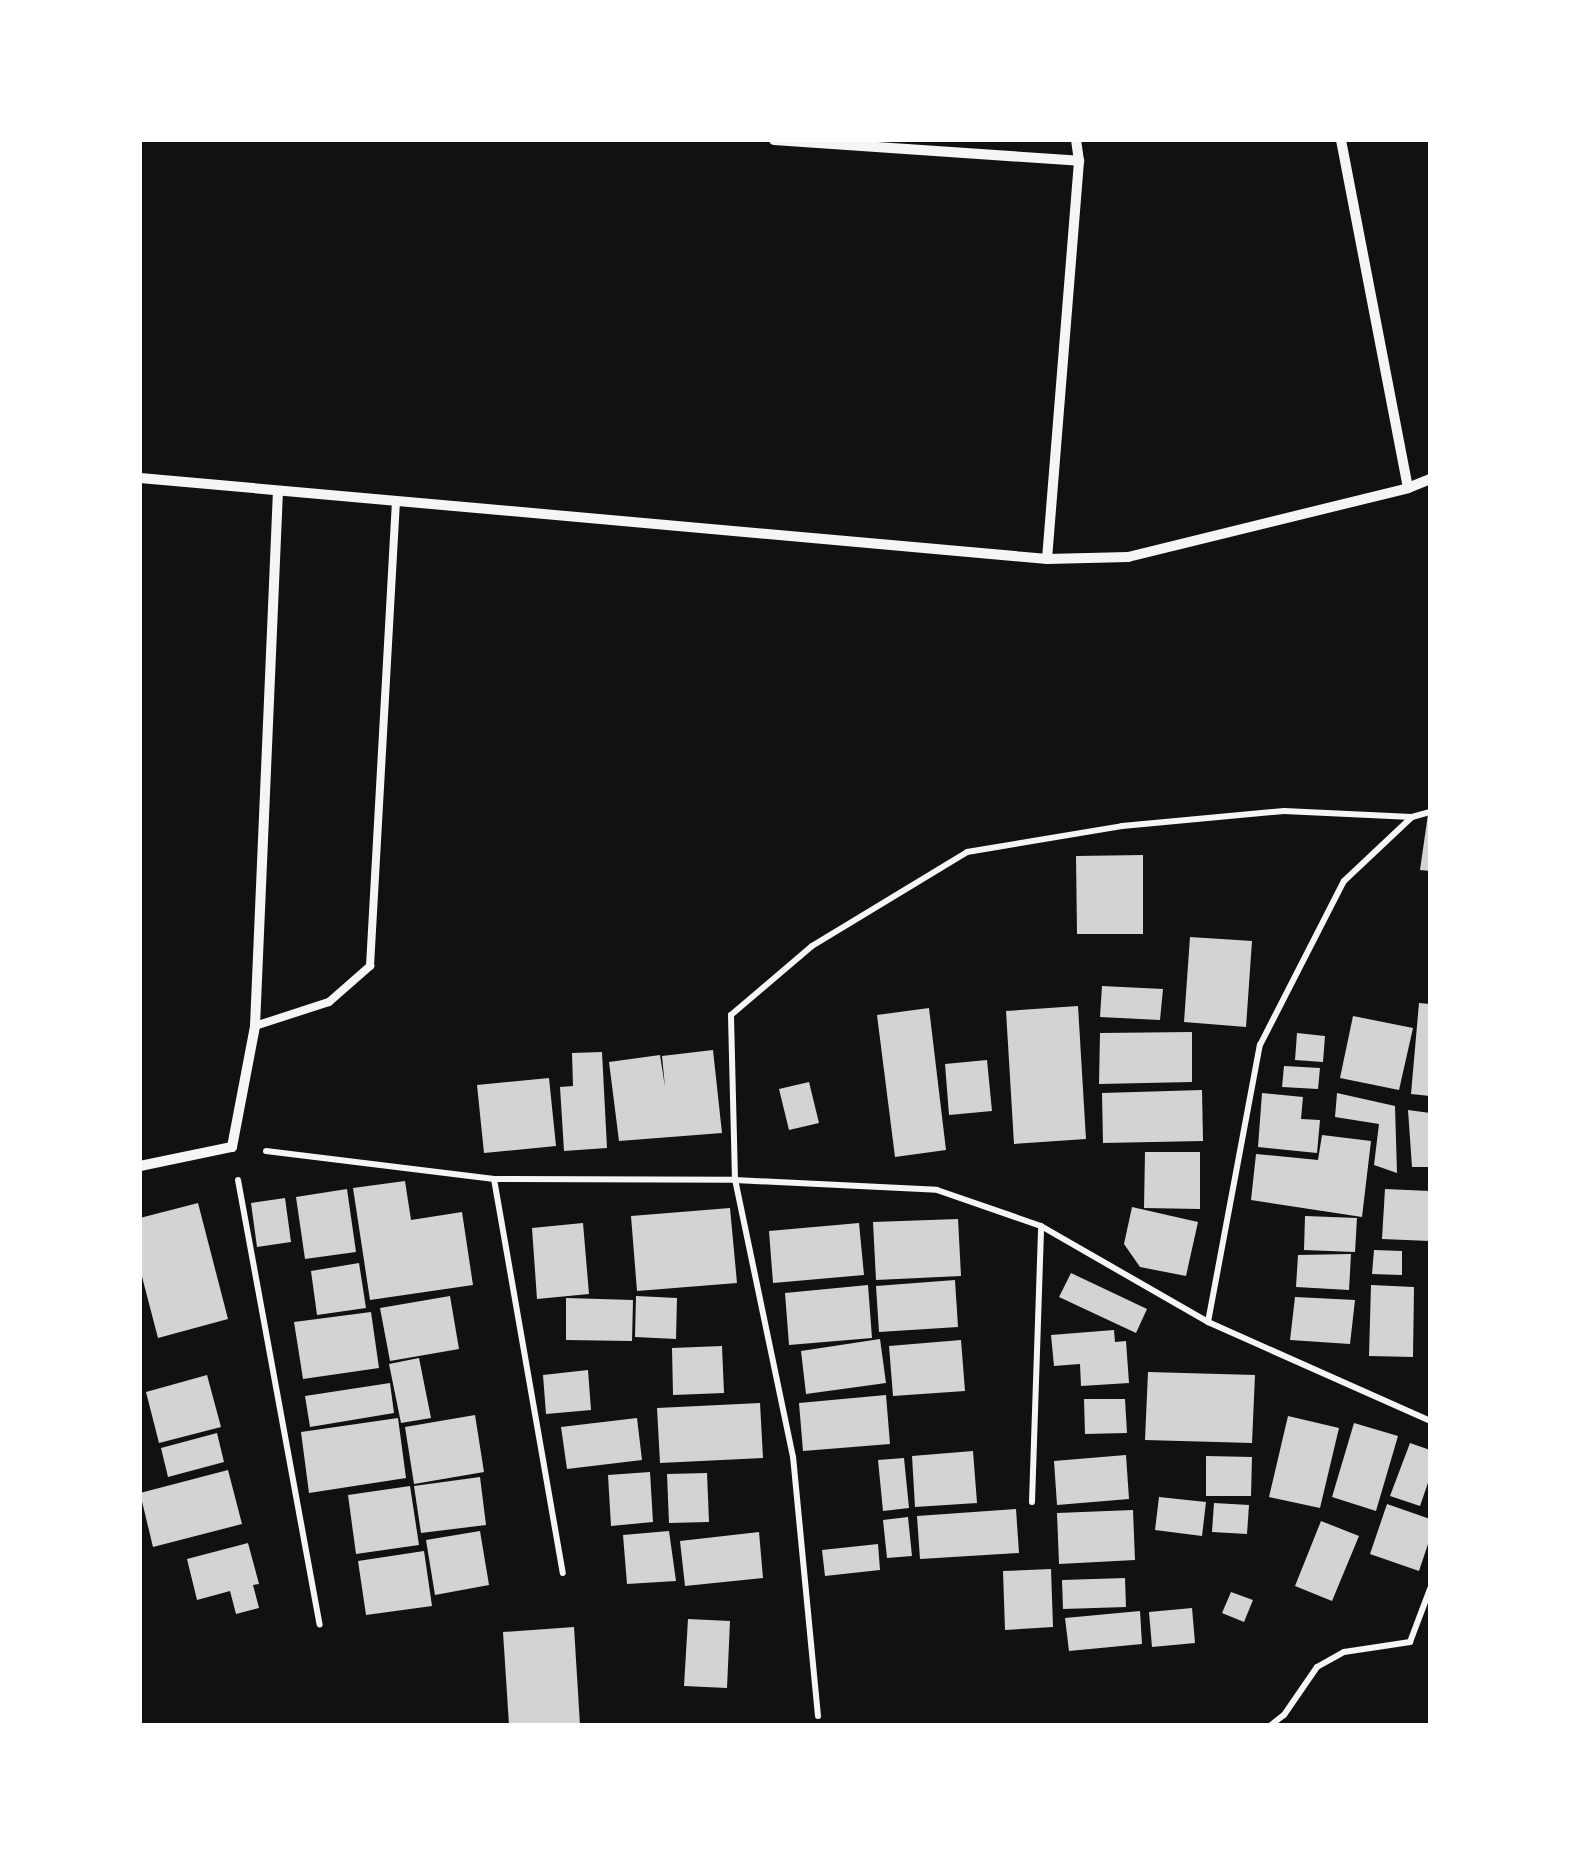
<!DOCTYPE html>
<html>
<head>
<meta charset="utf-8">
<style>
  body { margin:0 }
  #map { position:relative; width:1570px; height:1865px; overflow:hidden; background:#111; font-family:"DejaVu Sans",sans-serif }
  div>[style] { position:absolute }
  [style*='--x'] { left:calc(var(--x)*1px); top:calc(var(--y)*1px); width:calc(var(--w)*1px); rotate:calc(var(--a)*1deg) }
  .building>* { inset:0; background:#d3d3d3 }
  .path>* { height:6px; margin:-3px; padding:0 3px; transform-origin:3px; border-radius:3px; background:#f5f5f5 }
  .service>* { height:8px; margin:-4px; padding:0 4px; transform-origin:4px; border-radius:4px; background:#f5f5f5 }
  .minor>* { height:10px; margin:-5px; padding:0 5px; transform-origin:5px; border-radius:5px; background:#f5f5f5 }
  span { translate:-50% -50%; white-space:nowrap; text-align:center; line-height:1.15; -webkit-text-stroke:9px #fff; paint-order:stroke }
  .frame { position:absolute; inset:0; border:142px solid #fff; pointer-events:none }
</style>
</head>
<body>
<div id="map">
  <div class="building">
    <i style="clip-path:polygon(1428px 814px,1430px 814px,1430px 871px,1420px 870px)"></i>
    <i style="clip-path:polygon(1143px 855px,1143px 934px,1077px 934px,1076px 856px)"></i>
    <i style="clip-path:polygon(1190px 937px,1252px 941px,1246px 1027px,1184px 1022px)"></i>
    <i style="clip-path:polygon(1102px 986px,1163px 989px,1160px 1020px,1100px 1017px)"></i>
    <i style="clip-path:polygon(1419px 1003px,1430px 1004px,1430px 1096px,1411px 1094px)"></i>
    <i style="clip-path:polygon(1078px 1006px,1086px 1139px,1014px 1144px,1006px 1011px)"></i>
    <i style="clip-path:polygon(929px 1008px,946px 1150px,895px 1157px,877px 1015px)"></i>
    <i style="clip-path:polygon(1353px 1016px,1413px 1028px,1399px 1090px,1340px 1078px)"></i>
    <i style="clip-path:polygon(1192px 1032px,1192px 1082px,1099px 1084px,1100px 1033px)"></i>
    <i style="clip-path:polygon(1297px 1033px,1325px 1036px,1323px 1062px,1295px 1060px)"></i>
    <i style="clip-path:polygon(713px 1050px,722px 1133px,619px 1141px,609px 1062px,660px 1055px,665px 1087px,662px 1056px)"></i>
    <i style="clip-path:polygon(602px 1052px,607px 1148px,564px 1151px,560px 1087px,573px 1086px,572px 1053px)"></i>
    <i style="clip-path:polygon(987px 1060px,992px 1111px,949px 1115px,945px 1064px)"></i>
    <i style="clip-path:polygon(1284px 1066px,1320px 1068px,1318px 1089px,1282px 1087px)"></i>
    <i style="clip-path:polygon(549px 1078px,556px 1146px,484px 1153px,477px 1085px)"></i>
    <i style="clip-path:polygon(809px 1082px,819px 1123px,789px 1130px,779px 1089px)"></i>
    <i style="clip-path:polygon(1202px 1090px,1203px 1141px,1103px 1143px,1102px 1093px)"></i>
    <i style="clip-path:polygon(1262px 1093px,1303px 1097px,1301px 1119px,1320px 1120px,1317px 1153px,1258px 1147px)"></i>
    <i style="clip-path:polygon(1337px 1093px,1395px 1106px,1397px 1173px,1374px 1165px,1379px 1124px,1335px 1117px)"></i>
    <i style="clip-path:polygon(1408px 1110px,1430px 1113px,1430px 1167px,1412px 1167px)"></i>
    <i style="clip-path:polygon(1322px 1135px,1371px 1141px,1362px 1217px,1251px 1200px,1256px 1154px,1318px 1160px)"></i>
    <i style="clip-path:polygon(1145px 1152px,1200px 1152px,1200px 1209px,1144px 1208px)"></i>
    <i style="clip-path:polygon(405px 1181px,411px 1220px,462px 1212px,473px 1285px,370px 1300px,353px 1188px)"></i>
    <i style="clip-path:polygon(347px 1189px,356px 1252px,305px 1259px,296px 1197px)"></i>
    <i style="clip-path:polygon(1385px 1189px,1430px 1191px,1430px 1241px,1382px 1239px)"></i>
    <i style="clip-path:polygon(285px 1198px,291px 1242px,257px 1247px,251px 1203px)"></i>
    <i style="clip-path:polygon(198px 1203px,228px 1319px,158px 1338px,140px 1269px,140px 1218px)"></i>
    <i style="clip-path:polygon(1132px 1207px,1198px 1222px,1186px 1276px,1140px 1267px,1124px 1244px)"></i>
    <i style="clip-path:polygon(730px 1208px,737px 1283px,637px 1291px,631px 1216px)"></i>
    <i style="clip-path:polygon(1305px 1216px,1357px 1218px,1355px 1252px,1304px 1250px)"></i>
    <i style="clip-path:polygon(958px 1219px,961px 1276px,876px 1280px,873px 1222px)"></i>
    <i style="clip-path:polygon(583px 1223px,589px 1294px,537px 1299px,532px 1228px)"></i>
    <i style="clip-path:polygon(859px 1223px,864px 1275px,773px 1283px,769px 1231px)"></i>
    <i style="clip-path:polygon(1374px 1250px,1402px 1251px,1402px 1275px,1372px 1274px)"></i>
    <i style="clip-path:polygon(1351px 1254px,1349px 1290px,1296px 1287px,1298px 1255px)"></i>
    <i style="clip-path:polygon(359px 1263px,366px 1308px,317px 1315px,311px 1271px)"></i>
    <i style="clip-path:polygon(1071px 1273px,1147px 1309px,1136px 1333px,1059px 1297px)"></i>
    <i style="clip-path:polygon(955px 1280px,958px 1327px,879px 1332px,876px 1286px)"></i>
    <i style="clip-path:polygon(868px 1285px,872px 1338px,789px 1345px,785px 1293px)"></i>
    <i style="clip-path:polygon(1371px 1285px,1414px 1287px,1413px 1357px,1369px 1356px)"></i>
    <i style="clip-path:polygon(450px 1296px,459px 1349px,390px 1361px,380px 1308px)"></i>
    <i style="clip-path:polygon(636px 1296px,677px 1298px,676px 1339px,635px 1337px)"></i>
    <i style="clip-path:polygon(1295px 1297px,1355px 1300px,1350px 1344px,1290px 1340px)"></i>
    <i style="clip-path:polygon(566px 1298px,633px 1300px,632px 1341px,566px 1340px)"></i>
    <i style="clip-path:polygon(371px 1312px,379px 1368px,303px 1379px,294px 1322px)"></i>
    <i style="clip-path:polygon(1114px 1330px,1115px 1342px,1126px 1341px,1129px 1383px,1081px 1386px,1080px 1364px,1054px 1366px,1051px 1335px)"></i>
    <i style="clip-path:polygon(880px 1339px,886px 1383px,806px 1394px,801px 1351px)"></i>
    <i style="clip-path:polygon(961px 1340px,965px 1391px,893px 1396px,889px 1346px)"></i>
    <i style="clip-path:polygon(722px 1346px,724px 1393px,673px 1395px,672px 1348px)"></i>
    <i style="clip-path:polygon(419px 1358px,431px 1418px,401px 1423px,389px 1364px)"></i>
    <i style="clip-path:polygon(588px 1370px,591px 1410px,546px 1414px,543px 1375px)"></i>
    <i style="clip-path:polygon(1148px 1372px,1255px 1375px,1252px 1443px,1145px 1440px)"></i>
    <i style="clip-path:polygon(207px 1375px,221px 1427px,159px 1443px,146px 1392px)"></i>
    <i style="clip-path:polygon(390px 1383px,394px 1413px,310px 1427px,305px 1396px)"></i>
    <i style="clip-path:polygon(886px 1395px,890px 1444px,803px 1451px,799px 1403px)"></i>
    <i style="clip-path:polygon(1084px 1399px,1125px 1399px,1127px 1433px,1085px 1434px)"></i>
    <i style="clip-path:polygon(760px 1403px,763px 1458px,660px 1463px,657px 1408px)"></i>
    <i style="clip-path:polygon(475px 1415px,484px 1472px,414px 1484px,405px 1427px)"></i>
    <i style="clip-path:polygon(1288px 1416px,1339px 1428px,1320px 1508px,1269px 1497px)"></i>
    <i style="clip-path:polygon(398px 1418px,406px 1478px,309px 1493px,301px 1432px)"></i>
    <i style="clip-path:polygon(637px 1418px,642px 1460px,567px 1469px,561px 1427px)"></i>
    <i style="clip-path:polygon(1354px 1423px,1398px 1436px,1376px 1511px,1332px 1497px)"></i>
    <i style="clip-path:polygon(217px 1433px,224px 1462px,168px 1477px,161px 1448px)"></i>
    <i style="clip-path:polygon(1410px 1443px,1430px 1450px,1430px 1477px,1420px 1506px,1390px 1496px)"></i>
    <i style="clip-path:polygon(973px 1451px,977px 1503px,915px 1507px,912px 1456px)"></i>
    <i style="clip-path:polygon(1126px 1455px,1129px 1499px,1057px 1505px,1054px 1461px)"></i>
    <i style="clip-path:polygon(1206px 1456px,1252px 1457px,1251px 1496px,1206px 1496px)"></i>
    <i style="clip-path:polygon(904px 1458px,909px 1508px,883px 1511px,878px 1460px)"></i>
    <i style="clip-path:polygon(228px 1470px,242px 1524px,153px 1547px,140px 1493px)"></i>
    <i style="clip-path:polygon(650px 1472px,653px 1522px,611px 1526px,608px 1475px)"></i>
    <i style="clip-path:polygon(707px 1473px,709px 1522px,669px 1523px,667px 1474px)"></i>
    <i style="clip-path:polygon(480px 1477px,486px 1525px,421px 1533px,414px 1486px)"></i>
    <i style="clip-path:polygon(410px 1486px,419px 1545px,356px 1554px,348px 1495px)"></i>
    <i style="clip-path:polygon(1159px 1497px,1206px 1502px,1202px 1536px,1155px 1530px)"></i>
    <i style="clip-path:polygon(1214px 1503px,1249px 1505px,1247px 1534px,1212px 1532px)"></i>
    <i style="clip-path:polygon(1387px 1504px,1430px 1519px,1430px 1538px,1419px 1571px,1370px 1554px)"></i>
    <i style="clip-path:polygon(1016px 1509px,1019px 1553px,920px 1559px,917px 1516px)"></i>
    <i style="clip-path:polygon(1133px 1510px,1135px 1560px,1059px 1564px,1057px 1513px)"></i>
    <i style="clip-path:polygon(908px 1517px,912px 1556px,887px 1558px,883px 1520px)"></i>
    <i style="clip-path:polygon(1321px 1521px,1359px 1536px,1332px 1601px,1295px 1586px)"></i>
    <i style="clip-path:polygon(480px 1531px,489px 1585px,435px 1595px,426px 1540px)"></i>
    <i style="clip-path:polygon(669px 1531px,676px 1581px,627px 1584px,623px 1535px)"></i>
    <i style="clip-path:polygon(759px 1532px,763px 1578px,685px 1586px,680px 1541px)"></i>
    <i style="clip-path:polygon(248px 1543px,259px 1584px,253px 1585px,259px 1608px,236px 1614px,230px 1591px,197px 1600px,187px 1559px)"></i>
    <i style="clip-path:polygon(878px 1544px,880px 1570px,825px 1576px,822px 1550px)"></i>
    <i style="clip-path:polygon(424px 1551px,432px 1606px,366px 1615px,358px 1561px)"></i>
    <i style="clip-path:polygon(1051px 1569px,1053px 1627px,1005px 1630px,1003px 1571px)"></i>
    <i style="clip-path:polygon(1125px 1578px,1126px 1607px,1063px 1609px,1062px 1580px)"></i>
    <i style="clip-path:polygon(1231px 1592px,1253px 1600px,1244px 1622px,1222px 1613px)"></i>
    <i style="clip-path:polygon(1192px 1608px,1195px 1643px,1152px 1647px,1149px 1612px)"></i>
    <i style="clip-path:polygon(1140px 1611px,1142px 1644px,1069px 1651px,1065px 1618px)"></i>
    <i style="clip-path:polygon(688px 1619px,730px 1621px,727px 1688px,684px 1686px)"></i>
    <i style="clip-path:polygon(574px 1627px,580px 1725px,509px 1725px,503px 1632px)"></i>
  </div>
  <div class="path">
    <i style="--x:266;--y:1151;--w:230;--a:7"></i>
    <i style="--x:494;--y:1179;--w:241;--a:0.2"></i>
    <i style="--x:735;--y:1180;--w:202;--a:2.8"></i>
    <i style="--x:937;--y:1190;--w:110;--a:19.1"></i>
    <i style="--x:1041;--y:1226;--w:193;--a:29.9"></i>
    <i style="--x:1208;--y:1322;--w:243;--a:24"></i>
    <i style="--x:494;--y:1179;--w:400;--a:80.1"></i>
    <i style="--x:238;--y:1180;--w:452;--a:79.6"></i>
    <i style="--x:1208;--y:1322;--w:282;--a:-79.4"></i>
    <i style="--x:1260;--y:1045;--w:184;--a:-62.9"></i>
    <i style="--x:1344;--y:881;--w:93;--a:-43.3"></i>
    <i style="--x:1412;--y:817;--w:19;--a:-16"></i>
    <i style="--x:1032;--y:1502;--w:276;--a:-88.1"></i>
    <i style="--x:818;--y:1716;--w:260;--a:-95.5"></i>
    <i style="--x:793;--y:1457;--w:283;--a:-101.8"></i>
    <i style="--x:735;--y:1180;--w:165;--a:-91.4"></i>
    <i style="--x:731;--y:1015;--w:106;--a:-40.4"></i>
    <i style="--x:812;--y:946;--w:181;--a:-31.2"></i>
    <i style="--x:967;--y:852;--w:157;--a:-9.5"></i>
    <i style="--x:1122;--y:826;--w:163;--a:-5.3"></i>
    <i style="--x:1284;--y:811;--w:128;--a:2.7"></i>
    <i style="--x:1271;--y:1725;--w:16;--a:-38"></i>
    <i style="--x:1284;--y:1715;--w:58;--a:-55.5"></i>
    <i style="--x:1317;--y:1667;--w:31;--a:-29"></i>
    <i style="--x:1344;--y:1652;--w:67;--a:-8.6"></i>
    <i style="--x:1410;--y:1642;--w:57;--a:-69.3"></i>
  </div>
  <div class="service">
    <i style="--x:255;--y:1026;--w:78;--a:-18"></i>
    <i style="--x:329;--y:1002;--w:55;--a:-41.3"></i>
    <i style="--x:370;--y:966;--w:465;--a:-86.8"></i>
  </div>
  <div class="minor">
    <i style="--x:774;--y:140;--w:306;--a:3.9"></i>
    <i style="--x:1341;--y:140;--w:354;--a:79.1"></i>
    <i style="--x:1408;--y:488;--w:24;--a:-22"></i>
    <i style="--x:140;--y:478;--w:911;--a:5.1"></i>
    <i style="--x:1047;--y:559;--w:81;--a:-1.4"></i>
    <i style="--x:1128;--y:557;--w:288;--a:-13.8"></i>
    <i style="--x:1047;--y:559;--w:399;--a:-85.4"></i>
    <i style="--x:1079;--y:161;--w:21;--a:-98"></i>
    <i style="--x:140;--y:1166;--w:94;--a:-11.7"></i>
    <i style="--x:232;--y:1147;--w:123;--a:-79.2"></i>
    <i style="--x:255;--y:1026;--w:535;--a:-87.54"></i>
  </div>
  <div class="frame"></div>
</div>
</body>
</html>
